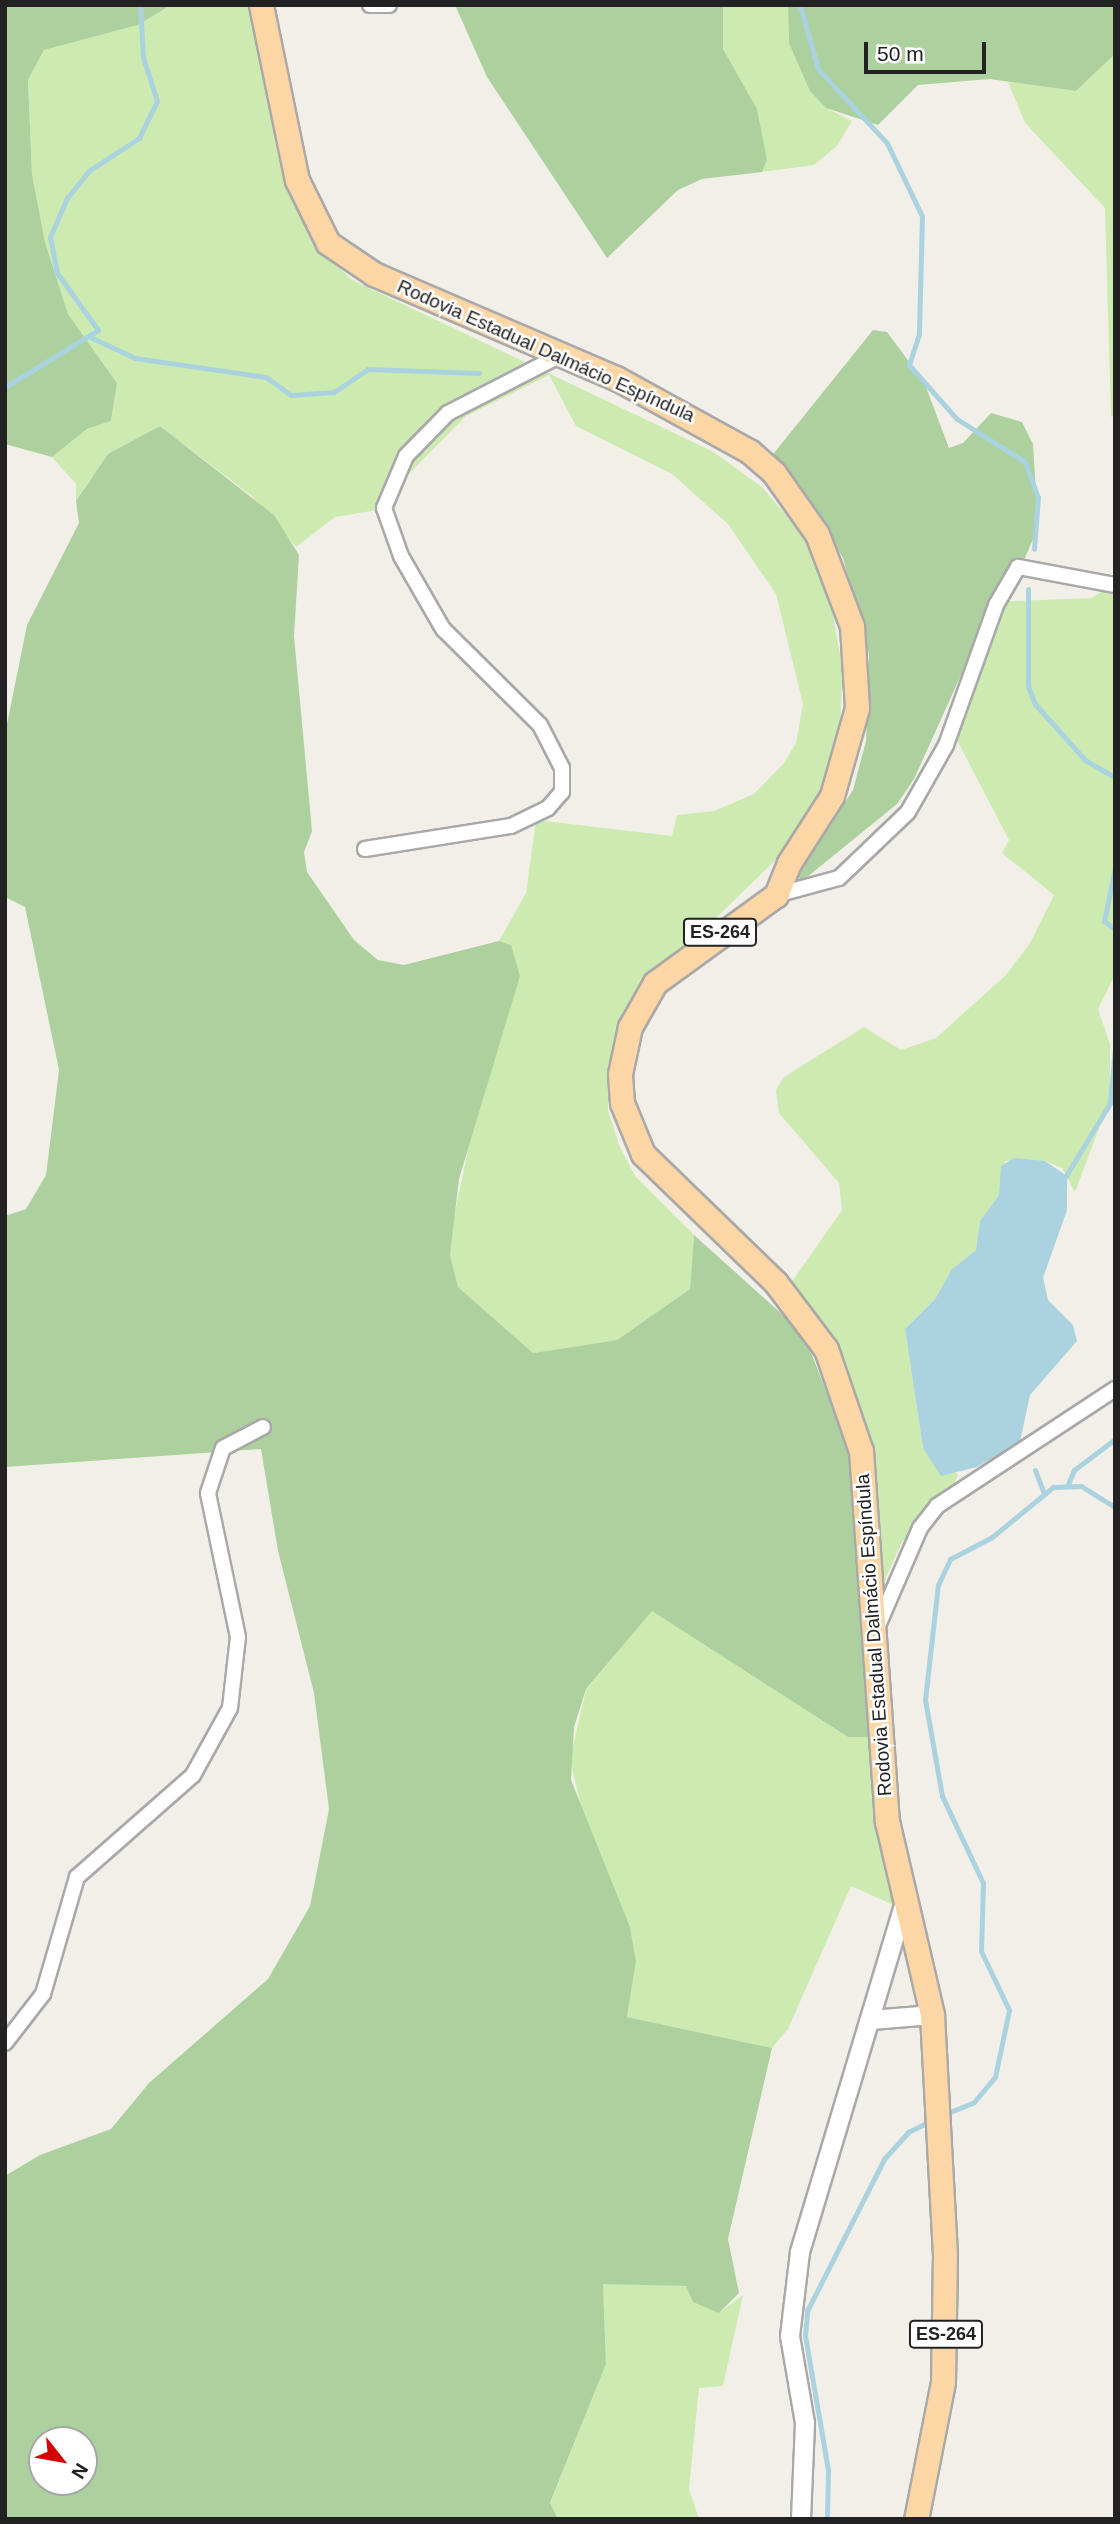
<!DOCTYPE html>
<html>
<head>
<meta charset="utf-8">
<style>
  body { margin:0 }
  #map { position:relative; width:1120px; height:2524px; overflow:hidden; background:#f2efe9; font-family:Arial,sans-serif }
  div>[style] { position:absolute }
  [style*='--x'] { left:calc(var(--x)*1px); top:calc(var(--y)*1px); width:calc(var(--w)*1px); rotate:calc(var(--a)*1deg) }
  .grass>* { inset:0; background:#cdebb0 }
  .forest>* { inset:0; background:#add19e }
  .water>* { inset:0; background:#aad3df }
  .stream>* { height:5px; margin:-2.5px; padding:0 2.5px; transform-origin:2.5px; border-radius:2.5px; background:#aad3df }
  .roads { filter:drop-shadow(2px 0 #a9a9a9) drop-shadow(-2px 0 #a9a9a9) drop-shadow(0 2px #a9a9a9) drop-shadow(0 -2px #a9a9a9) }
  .minor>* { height:14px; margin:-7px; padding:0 7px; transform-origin:7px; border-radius:7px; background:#fff }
  .tertiary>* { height:18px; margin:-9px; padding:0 9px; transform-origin:9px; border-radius:9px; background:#fff }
  .primary>* { height:23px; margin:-11.5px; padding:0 11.5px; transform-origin:11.5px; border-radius:11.5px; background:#fcd6a4 }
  span { translate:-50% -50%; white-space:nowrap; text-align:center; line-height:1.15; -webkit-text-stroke:5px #fff; paint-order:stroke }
  .shield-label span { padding:2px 5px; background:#fff; border:2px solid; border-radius:5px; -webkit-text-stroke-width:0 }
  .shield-label { font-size:18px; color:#222; font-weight:700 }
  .street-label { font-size:19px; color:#222 }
  .frame { position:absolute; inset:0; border:7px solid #222; pointer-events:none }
  .north { position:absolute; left:28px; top:2426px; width:70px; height:70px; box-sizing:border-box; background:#fff; border:2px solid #a7a7a7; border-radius:50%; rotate:121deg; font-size:19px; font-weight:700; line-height:28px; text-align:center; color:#222 }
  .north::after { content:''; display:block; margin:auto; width:24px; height:32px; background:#d40000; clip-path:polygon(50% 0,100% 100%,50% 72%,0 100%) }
  .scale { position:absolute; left:864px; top:42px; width:122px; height:32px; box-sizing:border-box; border:4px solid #222; border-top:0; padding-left:9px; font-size:21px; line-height:24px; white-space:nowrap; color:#222; -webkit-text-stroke:5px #fff; paint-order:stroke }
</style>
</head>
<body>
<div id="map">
  <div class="grass">
    <i style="clip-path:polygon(171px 5px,247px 5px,301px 214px,326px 255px,352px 280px,712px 451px,762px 487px,803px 535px,831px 603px,843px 672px,839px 742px,821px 797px,791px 845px,684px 949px,610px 1072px,608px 1110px,619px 1145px,635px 1176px,694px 1235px,690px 1289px,617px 1340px,533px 1353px,458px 1287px,450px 1255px,453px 1222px,511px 945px,499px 941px,526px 893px,536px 820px,672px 836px,677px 815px,714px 811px,754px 794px,784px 763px,796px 743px,803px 704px,776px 594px,728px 524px,672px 474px,576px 426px,549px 375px,466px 416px,408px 475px,395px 507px,335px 517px,296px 547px,253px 497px,160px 426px,91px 478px,76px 501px,76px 484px,52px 457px,87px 429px,111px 421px,117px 383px,68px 314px,45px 242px,32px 174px,28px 80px,44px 50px,138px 25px)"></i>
    <i style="clip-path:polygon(723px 5px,788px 5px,789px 43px,826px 108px,852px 121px,837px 146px,814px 165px,762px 172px,767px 160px,723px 48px)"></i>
    <i style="clip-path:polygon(1115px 54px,1115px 415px,1111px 417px,1105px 208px,1025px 123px,1008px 82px,1076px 91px)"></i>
    <i style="clip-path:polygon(1115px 584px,1115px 975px,1098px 1009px,1110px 1044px,1110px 1099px,1075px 1192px,1062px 1168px,1045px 1161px,1005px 1161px,999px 1195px,980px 1221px,976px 1250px,952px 1269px,935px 1299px,905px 1329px,923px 1448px,958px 1475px,949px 1495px,923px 1514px,901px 1544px,880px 1591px,864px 1438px,786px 1290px,842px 1210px,839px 1183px,779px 1113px,776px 1090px,784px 1077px,864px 1027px,901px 1050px,936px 1038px,1006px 975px,1030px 943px,1054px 895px,1002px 853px,1009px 840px,946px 719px,994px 602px,1091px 598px)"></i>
    <i style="clip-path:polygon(652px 1610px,848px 1737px,878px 1737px,908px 1855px,900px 1865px,898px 1907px,851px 1886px,788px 2029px,772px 2048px,627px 2017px,636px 1961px,630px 1927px,585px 1823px,570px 1759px,586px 1690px)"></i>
    <i style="clip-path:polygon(603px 2283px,686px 2286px,719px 2313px,743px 2295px,723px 2386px,699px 2388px,689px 2489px,699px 2519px,558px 2519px,550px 2504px,606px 2364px)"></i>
  </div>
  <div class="forest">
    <i style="clip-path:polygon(5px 5px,171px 5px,138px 25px,44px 50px,28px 80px,32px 174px,45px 242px,68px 314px,117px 383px,111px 421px,87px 429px,52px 457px,5px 444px)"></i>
    <i style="clip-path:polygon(455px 5px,723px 5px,723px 49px,757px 109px,767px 160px,762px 172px,702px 179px,678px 190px,607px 258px,487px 77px)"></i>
    <i style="clip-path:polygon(788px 5px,1115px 5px,1115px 54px,1076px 91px,990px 79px,918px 85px,878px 125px,826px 108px,810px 91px,789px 43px)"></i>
    <i style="clip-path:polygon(873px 330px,887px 332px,924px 382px,949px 448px,963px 443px,991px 413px,1022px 422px,1033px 444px,1038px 527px,1022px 565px,998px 593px,914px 779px,897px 804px,801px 882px,798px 875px,853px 790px,866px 741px,869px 654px,843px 558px,818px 516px,766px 463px)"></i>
    <i style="clip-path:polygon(evenodd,160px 426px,274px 515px,299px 555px,294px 636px,312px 831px,304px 852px,307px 872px,354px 940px,378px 960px,404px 965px,499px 941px,511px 945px,520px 976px,459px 1179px,450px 1255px,458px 1287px,533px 1353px,617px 1340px,690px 1289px,694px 1235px,784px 1316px,810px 1350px,848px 1447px,878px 1737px,848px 1737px,652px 1611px,586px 1689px,574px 1727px,571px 1780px,630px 1927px,636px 1961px,627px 2017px,772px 2048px,728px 2239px,739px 2293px,719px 2313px,693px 2302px,686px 2286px,603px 2284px,606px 2364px,550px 2503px,558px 2519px,5px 2519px,5px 2176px,40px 2155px,111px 2129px,149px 2083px,268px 1979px,310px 1906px,329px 1809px,314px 1693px,278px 1551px,261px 1449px,5px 1467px,5px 1216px,26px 1209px,46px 1175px,59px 1070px,25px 907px,5px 897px,5px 734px,27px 625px,79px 523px,76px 501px,108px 454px,160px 426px,42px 2440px,84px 2440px,84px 2482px,42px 2482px,42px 2440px)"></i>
  </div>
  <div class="water">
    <i style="clip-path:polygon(1014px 1158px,1045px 1161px,1067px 1176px,1067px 1210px,1043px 1278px,1048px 1300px,1073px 1325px,1077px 1341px,1030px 1395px,1020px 1442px,977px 1467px,941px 1476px,923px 1448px,905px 1329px,935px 1299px,952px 1269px,976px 1250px,980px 1221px,999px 1195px,1001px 1166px)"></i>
  </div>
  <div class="stream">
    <i style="--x:800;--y:5;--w:66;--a:74.3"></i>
    <i style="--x:818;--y:69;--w:101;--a:47"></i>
    <i style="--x:887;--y:143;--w:81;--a:64.4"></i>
    <i style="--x:922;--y:216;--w:118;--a:91.5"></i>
    <i style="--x:919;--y:334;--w:33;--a:108"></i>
    <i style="--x:909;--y:365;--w:72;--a:48.4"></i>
    <i style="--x:957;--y:419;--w:80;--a:32.3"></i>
    <i style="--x:1025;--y:462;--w:37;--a:70"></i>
    <i style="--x:1038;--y:497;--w:52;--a:94.4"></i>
    <i style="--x:92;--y:338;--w:47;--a:24.9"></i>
    <i style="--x:135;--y:358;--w:132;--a:8.3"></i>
    <i style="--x:266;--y:377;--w:31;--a:36"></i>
    <i style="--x:291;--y:395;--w:43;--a:-4"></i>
    <i style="--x:334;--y:392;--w:41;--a:-34.1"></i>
    <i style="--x:368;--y:369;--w:111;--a:2.1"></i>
    <i style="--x:5;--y:387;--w:109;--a:-31.5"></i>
    <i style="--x:98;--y:330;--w:70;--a:-125.7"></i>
    <i style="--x:57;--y:273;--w:37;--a:-101"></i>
    <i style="--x:50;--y:237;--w:43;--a:-66.4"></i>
    <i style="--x:67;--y:198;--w:36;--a:-51"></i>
    <i style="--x:90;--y:170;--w:59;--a:-33.1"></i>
    <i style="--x:139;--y:138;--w:41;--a:-64.1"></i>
    <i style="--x:157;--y:101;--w:46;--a:-107.7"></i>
    <i style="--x:143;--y:57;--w:52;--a:-93.3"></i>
    <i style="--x:1028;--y:589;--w:97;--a:90"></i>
    <i style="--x:1028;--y:686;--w:19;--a:69"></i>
    <i style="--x:1035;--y:704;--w:75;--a:48.2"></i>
    <i style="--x:1085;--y:760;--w:34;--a:30"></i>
    <i style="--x:1115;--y:868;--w:54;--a:101.7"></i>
    <i style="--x:1104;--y:921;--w:14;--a:36"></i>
    <i style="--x:1064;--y:1179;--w:89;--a:-58.8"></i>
    <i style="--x:1110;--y:1103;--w:55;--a:-84.8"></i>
    <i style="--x:1035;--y:1470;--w:25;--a:69"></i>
    <i style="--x:1068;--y:1484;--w:15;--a:-67"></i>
    <i style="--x:1074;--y:1470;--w:51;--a:-37.1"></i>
    <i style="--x:945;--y:2114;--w:31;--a:-22"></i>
    <i style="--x:974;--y:2102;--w:33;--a:-50"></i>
    <i style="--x:995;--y:2077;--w:68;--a:-78.2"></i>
    <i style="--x:1009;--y:2010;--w:65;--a:-115.4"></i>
    <i style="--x:981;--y:1951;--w:68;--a:-88.3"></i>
    <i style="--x:983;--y:1883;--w:96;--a:-115.2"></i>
    <i style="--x:942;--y:1796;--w:97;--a:-100"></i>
    <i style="--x:925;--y:1700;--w:116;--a:-83.6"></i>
    <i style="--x:938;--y:1585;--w:29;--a:-65"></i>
    <i style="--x:950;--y:1559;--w:47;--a:-27.6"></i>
    <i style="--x:992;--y:1537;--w:79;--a:-39.3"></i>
    <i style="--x:1053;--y:1487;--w:28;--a:-2"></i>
    <i style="--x:1081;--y:1486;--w:40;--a:32"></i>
    <i style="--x:827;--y:2519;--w:49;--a:-88.8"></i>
    <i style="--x:828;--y:2470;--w:136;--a:-99.7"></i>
    <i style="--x:805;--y:2336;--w:25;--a:-85"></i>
    <i style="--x:807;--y:2311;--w:170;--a:-63.1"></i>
    <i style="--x:884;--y:2159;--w:36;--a:-48"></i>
    <i style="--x:908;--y:2132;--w:28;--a:-26"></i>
  </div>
  <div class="roads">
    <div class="minor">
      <i style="--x:370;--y:5;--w:19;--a:0"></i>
      <i style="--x:365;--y:849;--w:148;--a:-9"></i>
      <i style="--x:511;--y:826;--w:41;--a:-25.9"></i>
      <i style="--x:548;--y:808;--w:21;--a:-49"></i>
      <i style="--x:562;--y:792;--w:24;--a:-90"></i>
      <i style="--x:562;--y:768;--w:48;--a:-117.1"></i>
      <i style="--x:540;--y:725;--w:136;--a:-135.3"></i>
      <i style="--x:443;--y:629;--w:84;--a:-119.9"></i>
      <i style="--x:401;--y:556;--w:51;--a:-109.5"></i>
      <i style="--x:384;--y:508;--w:56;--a:-67.1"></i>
      <i style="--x:406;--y:456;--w:60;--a:-45.7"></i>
      <i style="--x:448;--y:413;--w:127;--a:-27.2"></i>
      <i style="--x:776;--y:895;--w:65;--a:-15.1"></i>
      <i style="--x:839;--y:878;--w:95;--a:-43.7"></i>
      <i style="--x:908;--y:812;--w:77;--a:-60.4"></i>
      <i style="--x:946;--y:745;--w:149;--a:-70.3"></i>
      <i style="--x:996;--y:605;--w:44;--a:-59.9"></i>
      <i style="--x:1018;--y:567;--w:99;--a:10.5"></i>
      <i style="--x:877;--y:1628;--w:109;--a:-66.7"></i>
      <i style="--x:920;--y:1528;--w:28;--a:-52"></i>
      <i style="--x:937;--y:1506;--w:213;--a:-33.3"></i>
      <i style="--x:5;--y:2043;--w:62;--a:-52.2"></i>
      <i style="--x:43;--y:1994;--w:122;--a:-73.8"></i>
      <i style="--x:77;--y:1877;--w:154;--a:-41.3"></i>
      <i style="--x:193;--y:1775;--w:77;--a:-61.1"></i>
      <i style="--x:230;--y:1708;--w:71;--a:-83.6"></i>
      <i style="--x:238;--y:1637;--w:147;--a:-101.8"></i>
      <i style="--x:208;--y:1493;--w:47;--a:-71.6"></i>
      <i style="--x:223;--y:1448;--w:45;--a:-27.7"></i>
    </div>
    <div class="tertiary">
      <i style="--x:872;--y:2020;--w:60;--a:-4.8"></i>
      <i style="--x:801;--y:2519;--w:96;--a:-87.6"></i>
      <i style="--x:805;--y:2423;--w:88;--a:-99.8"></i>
      <i style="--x:790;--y:2336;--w:85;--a:-83.2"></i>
      <i style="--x:800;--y:2252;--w:365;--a:-73.3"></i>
    </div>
    <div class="primary">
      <i style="--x:261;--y:5;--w:179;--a:78.4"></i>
      <i style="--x:297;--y:180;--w:70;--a:63.8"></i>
      <i style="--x:328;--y:243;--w:55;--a:34"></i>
      <i style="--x:374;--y:274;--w:263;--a:23.3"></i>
      <i style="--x:616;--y:378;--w:152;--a:28.8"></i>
      <i style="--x:749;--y:451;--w:33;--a:41"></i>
      <i style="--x:774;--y:473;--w:75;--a:54.8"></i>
      <i style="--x:817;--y:534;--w:98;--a:69.2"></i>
      <i style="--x:852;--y:626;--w:82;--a:86.5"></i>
      <i style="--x:857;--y:708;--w:91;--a:105.9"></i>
      <i style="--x:832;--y:796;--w:80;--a:122.7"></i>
      <i style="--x:789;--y:863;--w:35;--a:112"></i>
      <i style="--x:776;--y:895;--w:150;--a:144"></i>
      <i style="--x:655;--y:983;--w:51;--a:119.6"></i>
      <i style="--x:630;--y:1027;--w:48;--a:102"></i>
      <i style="--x:620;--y:1074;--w:29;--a:86"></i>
      <i style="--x:622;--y:1103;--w:55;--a:67.6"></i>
      <i style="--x:643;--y:1154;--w:185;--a:44.1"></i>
      <i style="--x:776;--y:1283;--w:83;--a:52.9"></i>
      <i style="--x:826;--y:1349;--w:108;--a:71.1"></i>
      <i style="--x:861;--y:1451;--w:371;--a:86"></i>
      <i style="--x:887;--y:1821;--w:199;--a:76.9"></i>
      <i style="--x:932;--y:2015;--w:239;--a:86.9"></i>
      <i style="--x:945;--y:2254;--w:128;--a:90.9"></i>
      <i style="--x:943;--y:2382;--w:140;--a:101.1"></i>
    </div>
  </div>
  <div class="shield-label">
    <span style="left:720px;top:932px">ES-264</span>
    <span style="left:946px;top:2334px">ES-264</span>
  </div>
  <div class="street-label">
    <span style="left:546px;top:351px;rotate:24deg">Rodovia Estadual Dalmácio Espíndula</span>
    <span style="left:874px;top:1635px;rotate:-94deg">Rodovia Estadual Dalmácio Espíndula</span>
  </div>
  <div class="frame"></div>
  <div class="north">N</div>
  <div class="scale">50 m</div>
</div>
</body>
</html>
